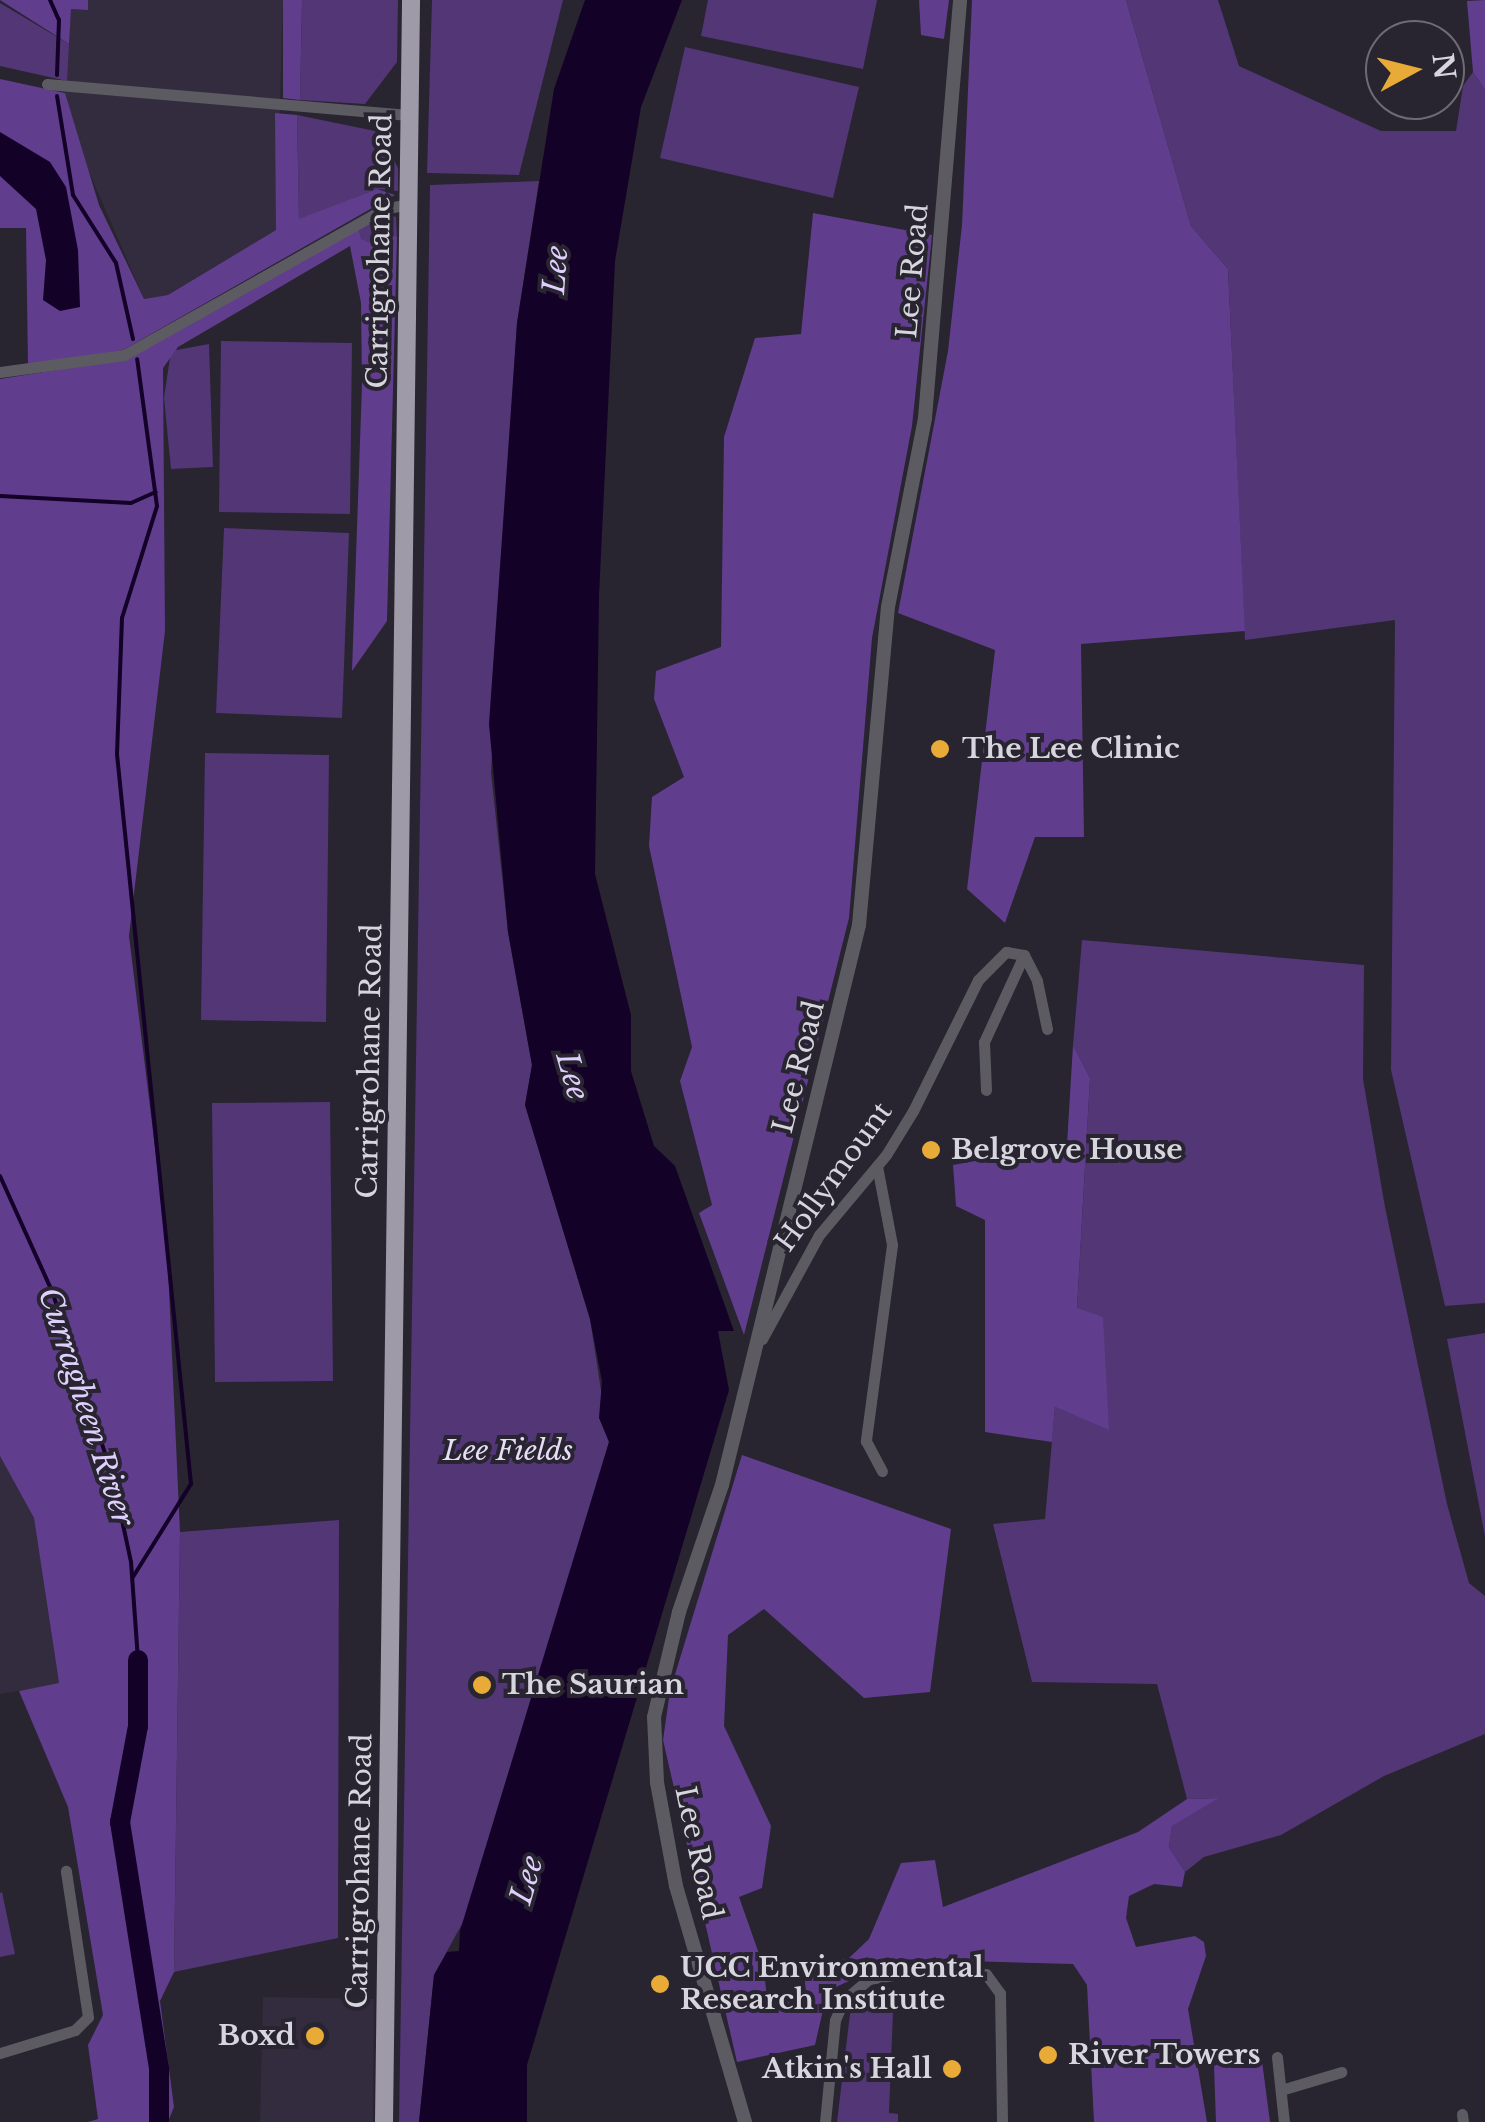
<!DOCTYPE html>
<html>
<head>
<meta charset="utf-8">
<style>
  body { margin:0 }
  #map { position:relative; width:1485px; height:2122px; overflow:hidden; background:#282430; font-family:"Libre Baskerville",serif }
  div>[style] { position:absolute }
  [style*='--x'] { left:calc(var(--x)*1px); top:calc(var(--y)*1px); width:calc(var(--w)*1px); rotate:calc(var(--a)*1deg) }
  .built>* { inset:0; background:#332c3e }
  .green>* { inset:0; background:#523676 }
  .forest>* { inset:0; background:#613d8e }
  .water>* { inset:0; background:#140128 }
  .stream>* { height:4px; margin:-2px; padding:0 2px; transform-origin:2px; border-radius:2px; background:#140128 }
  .river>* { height:20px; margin:-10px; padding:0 10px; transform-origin:10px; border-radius:10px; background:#140128 }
  .minor>* { height:11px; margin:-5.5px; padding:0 5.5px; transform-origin:5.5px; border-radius:5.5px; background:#5d5b62 }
  .tertiary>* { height:14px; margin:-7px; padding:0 7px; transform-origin:7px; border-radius:7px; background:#5d5b62 }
  .trunk>* { height:18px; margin:-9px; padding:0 9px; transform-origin:9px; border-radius:9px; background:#9e9aa8 }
  .dots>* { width:28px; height:28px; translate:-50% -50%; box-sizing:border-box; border:5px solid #282430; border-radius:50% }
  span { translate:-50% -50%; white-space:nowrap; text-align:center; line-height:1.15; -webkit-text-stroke:8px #282430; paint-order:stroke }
  .street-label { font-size:28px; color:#d7d5dd }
  .poi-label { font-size:28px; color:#d7d5dd; font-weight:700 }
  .left { translate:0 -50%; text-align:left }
  .right { translate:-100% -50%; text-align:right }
  .park-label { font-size:28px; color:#e6def4; font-style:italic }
  .water-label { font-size:30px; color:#dfcffc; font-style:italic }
  .north { position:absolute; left:1365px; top:20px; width:100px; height:100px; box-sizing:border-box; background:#282430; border:2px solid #6e6b75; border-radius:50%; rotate:83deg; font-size:28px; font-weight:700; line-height:40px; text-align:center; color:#d7d5dd }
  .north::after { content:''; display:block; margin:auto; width:35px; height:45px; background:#e8ab37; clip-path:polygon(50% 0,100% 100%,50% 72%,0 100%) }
</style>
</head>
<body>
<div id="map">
  <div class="built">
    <i style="clip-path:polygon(88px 0,283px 0,276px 230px,168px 295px,144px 299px,77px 144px,65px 93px,71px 9px,87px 10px)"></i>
    <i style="clip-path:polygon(0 1456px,34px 1518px,59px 1684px,0 1694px)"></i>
    <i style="clip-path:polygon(263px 1997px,374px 1999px,373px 2122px,260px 2122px)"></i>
  </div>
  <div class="green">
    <i style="clip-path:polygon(302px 0,398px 0,397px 62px,365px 104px,300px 100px)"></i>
    <i style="clip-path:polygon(432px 0,563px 0,519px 175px,427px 173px)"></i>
    <i style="clip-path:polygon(708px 0,877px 0,863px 69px,701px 36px)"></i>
    <i style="clip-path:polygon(1126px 0,1218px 0,1239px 66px,1381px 131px,1456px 131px,1463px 86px,1473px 72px,1485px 90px,1485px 1303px,1445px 1306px,1391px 1070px,1395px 620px,1245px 640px,1228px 269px,1191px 226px)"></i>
    <i style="clip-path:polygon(0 3px,69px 44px,67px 81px,0 66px)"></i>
    <i style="clip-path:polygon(685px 47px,859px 87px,833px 198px,660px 158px)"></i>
    <i style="clip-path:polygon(297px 115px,380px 132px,398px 168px,398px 191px,377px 189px,299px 220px)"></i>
    <i style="clip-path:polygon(539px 181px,517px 323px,491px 772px,508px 932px,532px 1065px,525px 1105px,590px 1319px,609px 1442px,468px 1913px,434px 1975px,419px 2122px,399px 2122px,430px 185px)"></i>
    <i style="clip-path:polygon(387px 214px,396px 217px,397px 237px,389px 235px,381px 247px,360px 239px,358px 227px)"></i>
    <i style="clip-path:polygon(221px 341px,352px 343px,350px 514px,219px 512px)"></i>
    <i style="clip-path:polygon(209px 344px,213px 467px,171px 469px,164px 398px,171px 351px)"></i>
    <i style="clip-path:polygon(224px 528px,349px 533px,342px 718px,216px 713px)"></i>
    <i style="clip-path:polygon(205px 753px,329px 755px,326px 1022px,201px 1020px)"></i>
    <i style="clip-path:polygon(1082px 940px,1364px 965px,1363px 1079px,1385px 1207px,1447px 1504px,1469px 1583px,1485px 1596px,1485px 1734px,1384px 1776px,1281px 1835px,1204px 1857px,1185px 1872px,1169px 1847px,1172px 1825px,1217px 1798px,1187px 1799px,1157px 1684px,1032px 1682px,993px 1524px,1045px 1519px,1055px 1407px,1108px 1429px,1077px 1309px,1090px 1078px,1073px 1045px)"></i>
    <i style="clip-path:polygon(330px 1102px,333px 1381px,215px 1382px,212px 1103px)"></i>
    <i style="clip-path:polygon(1485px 1333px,1485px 1536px,1447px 1339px)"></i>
    <i style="clip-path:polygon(339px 1520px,338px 1938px,174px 1972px,180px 1532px)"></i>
    <i style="clip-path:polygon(2px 1892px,15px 1954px,0 1957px,0 1893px)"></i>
    <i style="clip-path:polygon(894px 1987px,889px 2113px,898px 2114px,898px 2122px,837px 2122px,850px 2014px,870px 1991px)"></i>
  </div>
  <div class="forest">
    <i style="clip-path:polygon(0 0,88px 0,88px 10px,71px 9px,69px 44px)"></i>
    <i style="clip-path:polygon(283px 0,302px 0,300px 100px,283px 98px)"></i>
    <i style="clip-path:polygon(919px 0,949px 0,944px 39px,921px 35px)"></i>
    <i style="clip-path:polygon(972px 0,1126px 0,1191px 226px,1228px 269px,1245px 631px,1081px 644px,1084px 837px,1035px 837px,1005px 923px,967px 889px,995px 650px,898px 613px,948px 351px,962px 225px)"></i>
    <i style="clip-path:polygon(1485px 0,1485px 90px,1473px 72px,1467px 1px)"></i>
    <i style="clip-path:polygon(0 79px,65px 93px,99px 205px,144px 299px,168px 295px,276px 230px,275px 113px,297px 115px,299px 219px,377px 189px,395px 195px,123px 350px,28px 367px,26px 228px,0 228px)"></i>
    <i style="clip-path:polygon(813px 213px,932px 235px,912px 426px,872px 638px,849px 918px,744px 1335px,699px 1213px,712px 1205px,680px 1081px,692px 1047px,649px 846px,652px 797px,684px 777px,654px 699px,656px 671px,721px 647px,724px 437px,755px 338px,801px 334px)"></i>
    <i style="clip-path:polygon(358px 227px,361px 239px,381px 247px,389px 234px,397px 237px,387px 621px,352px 671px,362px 384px,361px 303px,350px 246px,178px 347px,163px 368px,165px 631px,129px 936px,167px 1245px,180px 1532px,174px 1972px,160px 2001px,174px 2107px,168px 2122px,88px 2122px,98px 2119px,88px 2045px,103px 2015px,68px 1807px,19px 1691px,59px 1683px,34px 1518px,0 1456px,0 379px,126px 359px)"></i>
    <i style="clip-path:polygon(1073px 1045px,1090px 1078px,1077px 1308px,1103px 1317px,1109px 1430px,1055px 1407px,1052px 1442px,985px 1432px,985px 1220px,956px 1206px,953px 1165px,1067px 1144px)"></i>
    <i style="clip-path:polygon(742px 1455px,951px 1529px,930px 1692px,864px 1698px,764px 1609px,728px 1635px,724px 1726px,771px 1826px,762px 1888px,739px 1897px,763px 1965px,768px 2004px,806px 1991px,803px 1970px,849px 1958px,869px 1939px,901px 1863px,935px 1860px,943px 1907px,1138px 1832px,1187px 1799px,1219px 1798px,1172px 1826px,1169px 1847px,1185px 1872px,1182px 1887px,1154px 1884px,1129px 1896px,1126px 1918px,1136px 1947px,1195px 1936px,1204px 1942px,1206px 1956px,1188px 2009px,1207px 2122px,1094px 2122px,1087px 1985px,1073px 1964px,896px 1959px,836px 1987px,823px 2010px,815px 2045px,737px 2062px,663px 1740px,670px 1691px)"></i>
    <i style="clip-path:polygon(1260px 2046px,1270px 2122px,1216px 2122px,1214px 2066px)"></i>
  </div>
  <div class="water">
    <i style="clip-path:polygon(585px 0,682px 0,641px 107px,615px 261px,599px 596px,595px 874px,631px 1015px,631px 1071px,654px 1146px,675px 1166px,734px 1331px,718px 1331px,729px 1390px,527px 2065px,527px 2122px,419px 2122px,434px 1975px,447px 1952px,459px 1951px,460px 1931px,609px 1442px,599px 1418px,602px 1381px,590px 1319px,525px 1105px,532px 1065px,508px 932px,489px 724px,517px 323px,554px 89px)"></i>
    <i style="clip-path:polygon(0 132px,50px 162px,66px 187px,78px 250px,80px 307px,60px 311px,43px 300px,46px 260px,36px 209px,0 176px)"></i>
  </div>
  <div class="stream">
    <i style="--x:50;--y:0;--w:22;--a:66"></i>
    <i style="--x:59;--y:20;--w:55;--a:92.1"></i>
    <i style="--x:57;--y:96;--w:100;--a:80.8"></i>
    <i style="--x:73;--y:195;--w:80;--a:57.7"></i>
    <i style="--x:116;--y:263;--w:78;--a:77.4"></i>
    <i style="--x:0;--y:496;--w:131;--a:3.1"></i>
    <i style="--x:131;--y:503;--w:27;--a:-24"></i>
    <i style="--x:0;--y:1176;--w:126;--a:65.7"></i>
    <i style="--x:52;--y:1291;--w:197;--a:71.9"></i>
    <i style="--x:113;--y:1478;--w:86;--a:77.9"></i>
    <i style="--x:131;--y:1562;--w:98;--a:85.9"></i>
    <i style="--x:133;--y:1577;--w:110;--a:-58.1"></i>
    <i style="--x:191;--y:1484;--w:734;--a:-95.79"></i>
    <i style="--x:117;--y:754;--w:136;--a:-87.9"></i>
    <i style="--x:122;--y:618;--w:117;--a:-72.6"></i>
    <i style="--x:157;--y:506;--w:148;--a:-97.7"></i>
  </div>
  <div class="river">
    <i style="--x:138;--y:1660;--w:66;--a:90"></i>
    <i style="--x:138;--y:1726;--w:98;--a:100.6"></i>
    <i style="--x:120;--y:1822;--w:250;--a:81"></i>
    <i style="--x:159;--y:2069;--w:53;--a:90"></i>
  </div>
  <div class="minor">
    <i style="--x:47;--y:84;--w:363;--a:4.9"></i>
    <i style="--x:0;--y:372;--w:125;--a:-7.8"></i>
    <i style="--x:124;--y:355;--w:298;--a:-29.3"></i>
    <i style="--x:384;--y:209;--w:25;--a:-12"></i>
    <i style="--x:1024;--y:955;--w:29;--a:63"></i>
    <i style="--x:1037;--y:981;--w:49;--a:78.2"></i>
    <i style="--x:877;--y:1166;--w:80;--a:79.2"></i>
    <i style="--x:892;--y:1245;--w:198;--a:97.6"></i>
    <i style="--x:866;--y:1441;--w:34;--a:62"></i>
    <i style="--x:762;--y:1339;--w:119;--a:-61.3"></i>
    <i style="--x:819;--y:1235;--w:104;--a:-50.1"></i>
    <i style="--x:886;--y:1155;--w:52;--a:-58.5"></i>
    <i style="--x:913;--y:1111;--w:146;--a:-63.6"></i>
    <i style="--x:978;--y:980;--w:40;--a:-45"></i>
    <i style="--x:1006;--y:952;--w:18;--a:9"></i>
    <i style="--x:1024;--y:955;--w:96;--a:114.7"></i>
    <i style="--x:984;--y:1042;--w:48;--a:87.6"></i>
    <i style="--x:0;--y:2053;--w:78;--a:-17"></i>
    <i style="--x:75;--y:2030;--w:18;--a:-45"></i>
    <i style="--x:88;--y:2017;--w:148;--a:-98.6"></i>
    <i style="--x:1277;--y:2057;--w:65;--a:83.9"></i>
    <i style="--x:1281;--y:2090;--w:63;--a:-16.7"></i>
    <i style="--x:1462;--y:2114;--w:8;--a:83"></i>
    <i style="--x:825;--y:2122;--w:102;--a:-84.4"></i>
    <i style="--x:835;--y:2020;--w:22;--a:-66"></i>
    <i style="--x:844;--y:2000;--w:33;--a:-40"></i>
    <i style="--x:869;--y:1979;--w:79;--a:-9.5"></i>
    <i style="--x:947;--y:1966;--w:40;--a:12"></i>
    <i style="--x:986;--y:1974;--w:24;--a:54"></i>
    <i style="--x:1000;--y:1993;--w:129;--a:89.1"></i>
  </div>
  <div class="tertiary">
    <i style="--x:745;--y:2122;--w:246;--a:-106.3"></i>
    <i style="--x:676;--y:1886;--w:106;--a:-100.4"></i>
    <i style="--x:657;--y:1782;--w:65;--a:-92.6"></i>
    <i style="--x:654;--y:1717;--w:108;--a:-76.6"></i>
    <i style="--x:679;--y:1612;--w:134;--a:-71.3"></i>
    <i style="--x:722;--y:1485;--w:577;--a:-76.25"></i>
    <i style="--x:859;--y:925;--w:319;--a:-84.8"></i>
    <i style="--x:888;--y:607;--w:193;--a:-78.9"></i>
    <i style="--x:925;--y:418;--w:419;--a:-85.2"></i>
  </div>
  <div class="trunk">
    <i style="--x:384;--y:2122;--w:2122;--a:-89.27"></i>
  </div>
  <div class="dots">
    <i style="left:940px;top:749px;background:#e8ab37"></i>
    <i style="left:931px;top:1150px;background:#e8ab37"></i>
    <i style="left:482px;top:1685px;background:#e8ab37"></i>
    <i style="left:660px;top:1984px;background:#e8ab37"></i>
    <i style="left:315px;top:2036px;background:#e8ab37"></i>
    <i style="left:1048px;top:2055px;background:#e8ab37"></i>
    <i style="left:952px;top:2069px;background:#e8ab37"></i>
  </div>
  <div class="street-label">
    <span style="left:380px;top:251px;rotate:-89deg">Carrigrohane Road</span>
    <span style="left:913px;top:271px;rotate:-85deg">Lee Road</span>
    <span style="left:370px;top:1061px;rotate:-89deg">Carrigrohane Road</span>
    <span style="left:799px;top:1067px;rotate:-76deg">Lee Road</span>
    <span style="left:834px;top:1177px;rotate:-54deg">Hollymount</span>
    <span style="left:698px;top:1853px;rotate:78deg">Lee Road</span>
    <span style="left:360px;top:1871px;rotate:-89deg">Carrigrohane Road</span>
  </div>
  <div class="poi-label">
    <span class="left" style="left:962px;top:749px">The Lee Clinic</span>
    <span class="left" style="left:951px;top:1150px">Belgrove House</span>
    <span class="left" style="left:502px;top:1685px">The Saurian</span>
    <span class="left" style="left:680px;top:1984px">UCC Environmental<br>Research Institute</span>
    <span class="right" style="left:295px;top:2036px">Boxd</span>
    <span class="left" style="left:1068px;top:2055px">River Towers</span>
    <span class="right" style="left:932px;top:2069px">Atkin's Hall</span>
  </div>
  <div class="park-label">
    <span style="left:508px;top:1451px">Lee Fields</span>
  </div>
  <div class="water-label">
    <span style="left:556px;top:270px;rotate:-86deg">Lee</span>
    <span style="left:572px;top:1076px;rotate:74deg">Lee</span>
    <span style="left:86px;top:1407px;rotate:72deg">Curragheen River</span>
    <span style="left:527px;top:1880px;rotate:-74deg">Lee</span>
  </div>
  <div class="north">N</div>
</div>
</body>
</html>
